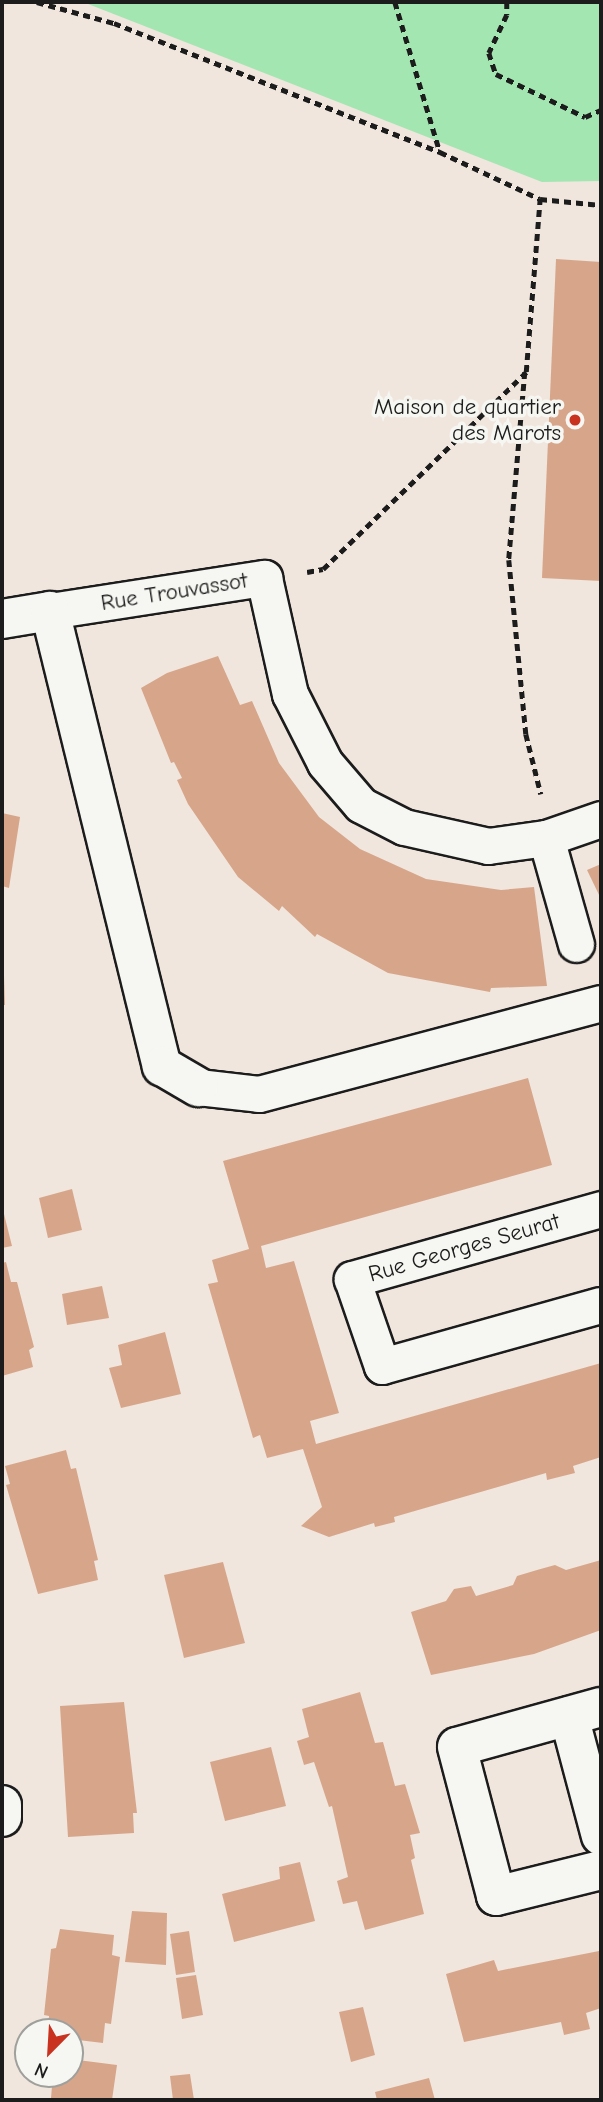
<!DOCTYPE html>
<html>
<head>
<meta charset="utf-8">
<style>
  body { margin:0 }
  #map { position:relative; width:603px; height:2102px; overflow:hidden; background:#f0e6dd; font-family:"Comic Neue",sans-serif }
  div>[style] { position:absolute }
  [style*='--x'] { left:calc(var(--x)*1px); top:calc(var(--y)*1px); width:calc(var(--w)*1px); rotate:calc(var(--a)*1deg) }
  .green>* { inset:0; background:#a3e6b1 }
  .building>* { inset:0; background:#d7a68a }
  .path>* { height:4.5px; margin-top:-2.25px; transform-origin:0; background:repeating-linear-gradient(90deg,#1c1c1c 0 7px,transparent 0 12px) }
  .roads { filter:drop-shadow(2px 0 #1c1c1c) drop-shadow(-2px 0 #1c1c1c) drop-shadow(0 2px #1c1c1c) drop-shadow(0 -2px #1c1c1c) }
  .pedestrian>* { height:35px; margin:-17.5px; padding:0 17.5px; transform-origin:17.5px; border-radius:17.5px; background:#f6f6f2 }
  .minor>* { height:38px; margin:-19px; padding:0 19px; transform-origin:19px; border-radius:19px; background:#f6f6f2 }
  .dots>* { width:19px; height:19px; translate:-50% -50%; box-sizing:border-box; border:4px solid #f6f6f2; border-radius:50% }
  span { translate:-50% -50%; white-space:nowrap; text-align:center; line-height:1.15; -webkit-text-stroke:7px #f6f6f2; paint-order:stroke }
  .poi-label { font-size:23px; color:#1c1c1c }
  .right { translate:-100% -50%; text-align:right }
  .street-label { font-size:23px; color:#1c1c1c }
  .frame { position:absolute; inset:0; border:4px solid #1c1c1c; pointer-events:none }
  .north { position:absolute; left:14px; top:2018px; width:70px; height:70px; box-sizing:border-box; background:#f6f6f2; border:2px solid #9f9f9c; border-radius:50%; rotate:204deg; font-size:19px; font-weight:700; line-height:28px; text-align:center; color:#1c1c1c }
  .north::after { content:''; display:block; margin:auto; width:24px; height:32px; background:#c8321e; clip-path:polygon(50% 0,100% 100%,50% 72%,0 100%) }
</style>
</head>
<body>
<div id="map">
  <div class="green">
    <i style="clip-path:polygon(83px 2px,601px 2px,601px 181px,542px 182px)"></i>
  </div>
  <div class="building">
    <i style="clip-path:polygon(556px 259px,601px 262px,601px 581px,542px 578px)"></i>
    <i style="clip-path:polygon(218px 656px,240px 705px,252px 701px,279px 763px,319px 817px,360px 849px,426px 879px,501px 890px,534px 887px,547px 986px,491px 988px,490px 992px,388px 973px,317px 934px,315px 937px,282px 906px,279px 911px,238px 877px,188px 804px,177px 780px,182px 778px,174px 762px,171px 763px,141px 688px,167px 673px)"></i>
    <i style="clip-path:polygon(2px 813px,20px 817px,9px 888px,2px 886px)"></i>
    <i style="clip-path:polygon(601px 864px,601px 899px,587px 870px)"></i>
    <i style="clip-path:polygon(2px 976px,4px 976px,5px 1005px,2px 1005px)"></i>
    <i style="clip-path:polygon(528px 1078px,552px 1165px,261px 1246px,266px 1268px,294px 1261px,339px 1413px,310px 1421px,316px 1444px,601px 1363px,601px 1457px,573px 1466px,575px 1473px,547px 1480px,546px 1473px,394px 1517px,395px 1522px,375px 1527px,374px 1523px,329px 1537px,301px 1526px,322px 1507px,303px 1449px,267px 1458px,260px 1435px,253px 1438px,208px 1284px,218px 1282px,212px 1260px,249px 1249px,223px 1161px)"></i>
    <i style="clip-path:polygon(72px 1189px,82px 1230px,48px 1238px,39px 1198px)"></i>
    <i style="clip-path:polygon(2px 1206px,12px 1246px,2px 1248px)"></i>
    <i style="clip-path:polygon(6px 1262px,11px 1282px,17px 1282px,34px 1347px,29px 1350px,33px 1367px,2px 1376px,2px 1263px)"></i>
    <i style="clip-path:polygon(102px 1286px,109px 1318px,67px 1325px,62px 1294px)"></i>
    <i style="clip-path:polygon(165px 1332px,181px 1394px,121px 1408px,109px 1368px,122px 1365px,118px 1345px)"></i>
    <i style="clip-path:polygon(66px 1450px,71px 1469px,76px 1468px,98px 1560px,94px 1561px,98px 1580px,38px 1594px,6px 1485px,10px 1484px,5px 1466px)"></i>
    <i style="clip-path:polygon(601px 1560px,601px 1630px,534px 1654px,431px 1675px,411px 1612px,446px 1601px,454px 1589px,471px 1586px,476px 1596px,513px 1585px,517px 1576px,537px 1570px,555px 1565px,566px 1570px)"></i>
    <i style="clip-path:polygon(223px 1562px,245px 1643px,184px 1658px,164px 1575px)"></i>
    <i style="clip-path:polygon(360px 1692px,375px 1743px,383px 1742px,395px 1786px,405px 1784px,420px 1833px,410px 1835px,415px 1858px,411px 1860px,424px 1914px,365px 1930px,357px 1901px,343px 1904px,337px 1881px,348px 1877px,332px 1806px,329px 1807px,314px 1762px,304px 1765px,297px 1741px,309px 1737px,302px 1709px)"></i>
    <i style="clip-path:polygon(124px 1702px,137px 1813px,133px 1813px,134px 1833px,68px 1837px,60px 1706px)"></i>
    <i style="clip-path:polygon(271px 1747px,286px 1806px,225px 1821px,210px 1762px)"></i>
    <i style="clip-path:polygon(300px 1862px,315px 1921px,234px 1942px,222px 1894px,280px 1879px,279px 1867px)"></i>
    <i style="clip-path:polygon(132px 1911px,167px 1913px,166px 1965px,125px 1962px)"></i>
    <i style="clip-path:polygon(60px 1929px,114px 1935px,112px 1955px,120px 1957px,111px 2024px,105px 2023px,103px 2043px,70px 2039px,70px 2032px,48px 2032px,49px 2016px,44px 2015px,51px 1949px,56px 1948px)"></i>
    <i style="clip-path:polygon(189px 1931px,195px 1972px,176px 1975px,170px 1934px)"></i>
    <i style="clip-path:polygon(599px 1951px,601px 2008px,586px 2013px,590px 2029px,564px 2035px,561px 2022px,464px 2042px,446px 1974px,494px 1960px,498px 1971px)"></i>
    <i style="clip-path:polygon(196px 1975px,203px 2015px,182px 2019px,176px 1978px)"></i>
    <i style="clip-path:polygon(363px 2007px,375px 2055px,351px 2062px,339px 2012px)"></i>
    <i style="clip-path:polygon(70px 2059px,117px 2065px,112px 2100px,51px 2098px,53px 2074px,70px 2074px)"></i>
    <i style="clip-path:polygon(190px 2074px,194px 2100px,173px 2100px,170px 2076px)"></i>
    <i style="clip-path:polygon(429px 2078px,435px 2100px,377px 2100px,375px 2092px)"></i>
  </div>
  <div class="path">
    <i style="--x:37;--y:2;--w:80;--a:15.3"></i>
    <i style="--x:114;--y:23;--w:351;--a:21.6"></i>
    <i style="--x:395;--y:2;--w:157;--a:73.3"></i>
    <i style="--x:440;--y:152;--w:110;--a:25.2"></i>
    <i style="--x:507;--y:2;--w:13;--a:90"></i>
    <i style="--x:507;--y:15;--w:42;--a:115.3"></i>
    <i style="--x:489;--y:53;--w:22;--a:72"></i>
    <i style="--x:496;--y:74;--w:99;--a:25.8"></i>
    <i style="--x:585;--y:117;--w:17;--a:-24"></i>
    <i style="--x:525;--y:372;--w:189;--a:94.9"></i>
    <i style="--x:509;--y:560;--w:175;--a:84.4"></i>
    <i style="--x:526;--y:734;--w:62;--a:76"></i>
    <i style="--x:307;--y:572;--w:16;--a:-11"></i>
    <i style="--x:323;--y:569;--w:283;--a:-44.1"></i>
    <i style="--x:526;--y:372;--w:174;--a:-85.4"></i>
    <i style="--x:540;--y:199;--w:61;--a:5.6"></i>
  </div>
  <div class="roads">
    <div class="pedestrian">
      <i style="--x:50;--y:611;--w:217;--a:-8.8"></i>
      <i style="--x:264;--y:578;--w:119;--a:77.4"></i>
      <i style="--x:290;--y:694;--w:77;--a:63.1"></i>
      <i style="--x:325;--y:763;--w:55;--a:49.4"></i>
      <i style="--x:361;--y:805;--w:48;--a:27.1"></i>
      <i style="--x:404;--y:827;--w:86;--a:12.7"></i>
      <i style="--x:488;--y:846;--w:59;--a:-7.9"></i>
      <i style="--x:546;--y:838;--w:58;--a:-19.1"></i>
      <i style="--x:546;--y:838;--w:110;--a:74.2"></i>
      <i style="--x:198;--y:1087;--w:61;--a:6.5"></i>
      <i style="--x:259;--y:1094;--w:354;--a:-14.9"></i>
      <i style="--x:601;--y:1209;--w:259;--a:164.3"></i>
      <i style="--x:352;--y:1279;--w:92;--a:71"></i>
      <i style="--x:382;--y:1366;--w:227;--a:-15.6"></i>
    </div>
    <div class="minor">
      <i style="--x:2;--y:619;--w:49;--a:-9.5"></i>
      <i style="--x:50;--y:611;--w:469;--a:76.2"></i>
      <i style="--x:162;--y:1066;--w:42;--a:30.3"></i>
      <i style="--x:601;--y:1707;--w:149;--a:164.5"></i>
      <i style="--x:457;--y:1747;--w:154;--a:75.3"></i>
      <i style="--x:496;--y:1896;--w:108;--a:-13.9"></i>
      <i style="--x:569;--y:1716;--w:124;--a:75.1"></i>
      <i style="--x:2;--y:1805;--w:12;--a:90"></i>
    </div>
  </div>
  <div class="dots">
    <i style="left:575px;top:420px;background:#c8321e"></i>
  </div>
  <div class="poi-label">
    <span class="right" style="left:561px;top:420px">Maison de quartier<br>des Marots</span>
  </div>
  <div class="street-label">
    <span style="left:174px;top:592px;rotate:-9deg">Rue Trouvassot</span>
    <span style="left:464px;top:1248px;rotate:-16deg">Rue Georges Seurat</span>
  </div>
  <div class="frame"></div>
  <div class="north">N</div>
</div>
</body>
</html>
